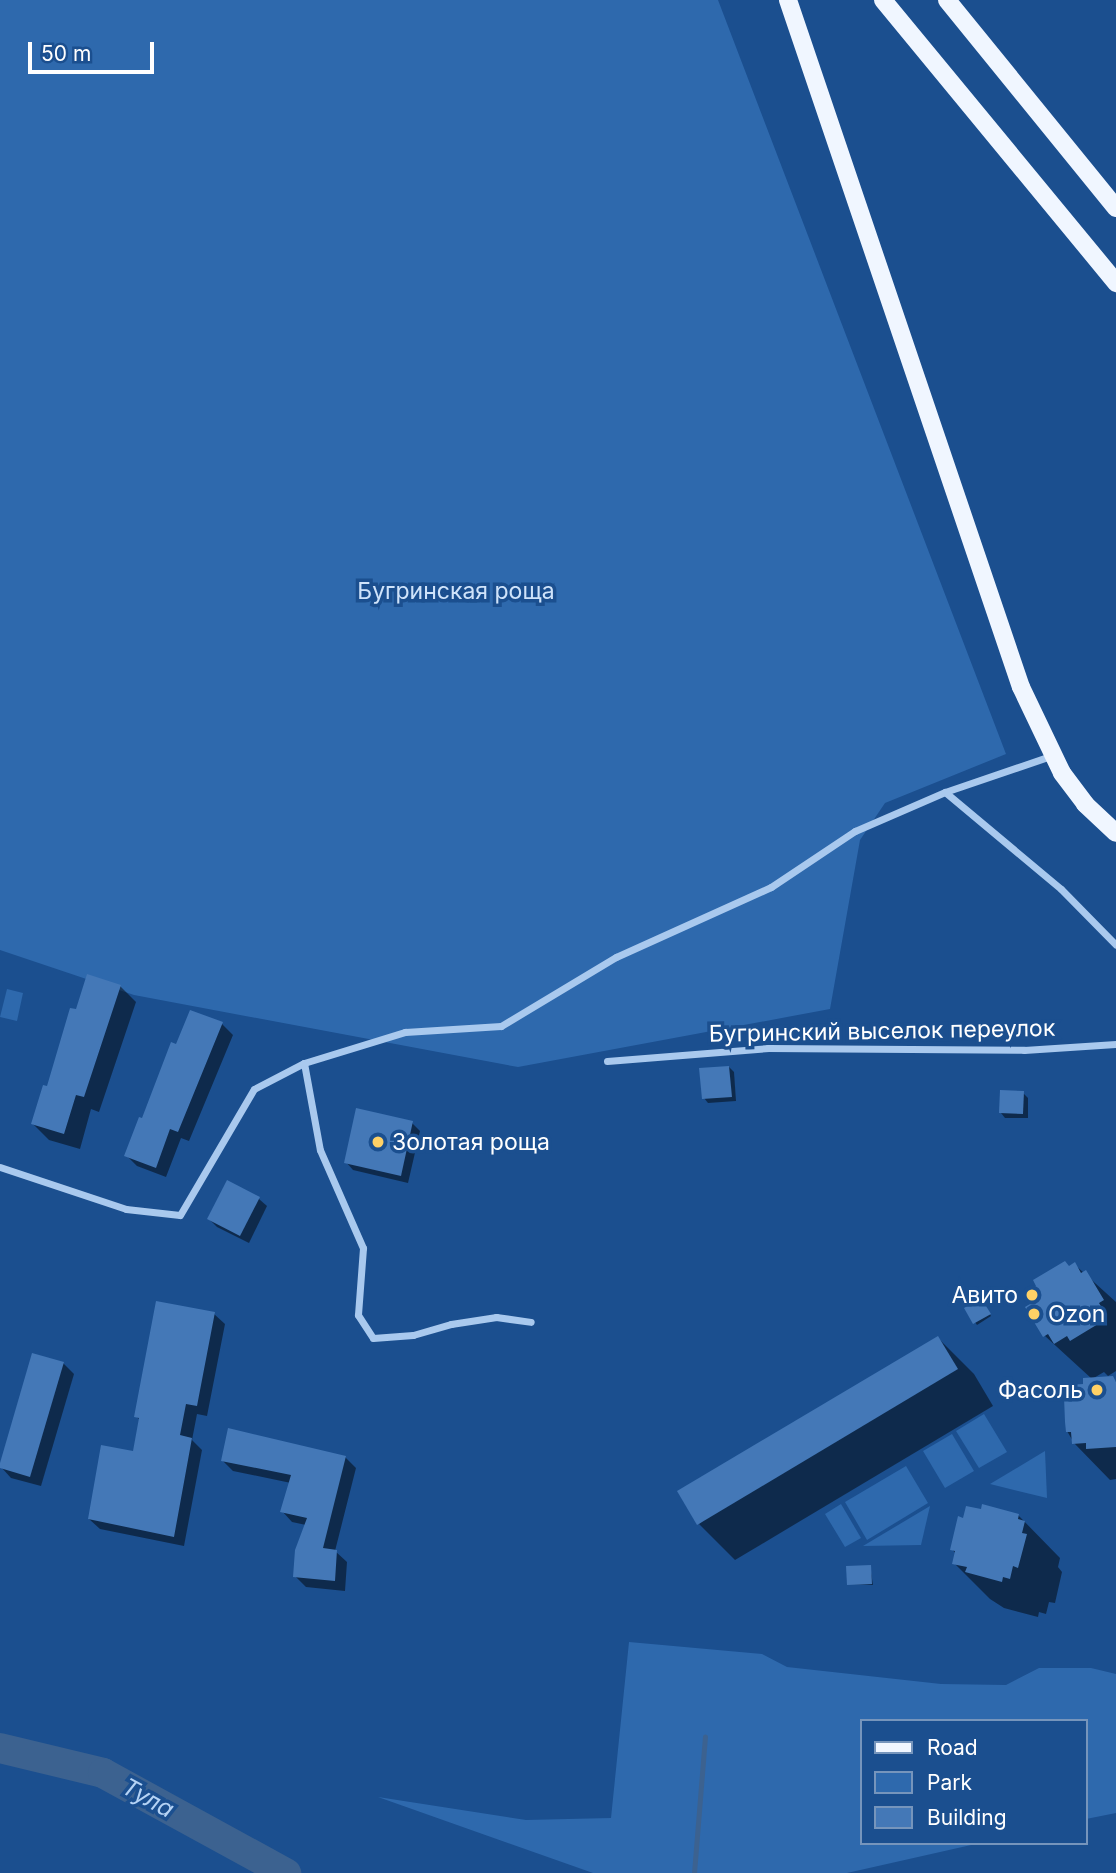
<!DOCTYPE html>
<html>
<head>
<meta charset="utf-8">
<style>
  body { margin:0 }
  #map { position:relative; width:1116px; height:1873px; overflow:hidden; background:#1b4f8f; font-family:Inter,sans-serif }
  div>[style] { position:absolute }
  [style*='--x'] { left:calc(var(--x)*1px); top:calc(var(--y)*1px); width:calc(var(--w)*1px); rotate:calc(var(--a)*1deg) }
  .green>* { inset:0; background:#2e69ad }
  .shadow>* { inset:0; background:#0007 }
  .stream>* { height:5px; margin:-2.5px; padding:0 2.5px; transform-origin:2.5px; border-radius:2.5px; background:#3c6290 }
  .river>* { height:30px; margin:-15px; padding:0 15px; transform-origin:15px; border-radius:15px; background:#3c6290 }
  .building>* { inset:0; background:#4478b7 }
  .minor>* { height:7px; margin:-3.5px; padding:0 3.5px; transform-origin:3.5px; border-radius:3.5px; background:#a9c9ee }
  .primary>* { height:18px; margin:-9px; padding:0 9px; transform-origin:9px; border-radius:9px; background:#f0f6ff }
  .dots>* { width:19px; height:19px; translate:-50% -50%; box-sizing:border-box; border:4px solid #1b4f8f; border-radius:50% }
  span { translate:-50% -50%; white-space:nowrap; text-align:center; line-height:1.15; -webkit-text-stroke:7px #1b4f8f; paint-order:stroke }
  .park-label { font-size:23px; color:#cfe3fa }
  .street-label { font-size:23px; color:#fff }
  .poi-label { font-size:23px; color:#fff }
  .left { translate:0 -50%; text-align:left }
  .right { translate:-100% -50%; text-align:right }
  .water-label { font-size:24px; color:#b5d3f5; font-style:italic }
  .legend { position:absolute; left:860px; top:1719px; width:228px; height:126px; box-sizing:border-box; background:#1b4f8f; border:2px solid #7695bc; margin:0; padding:9px 12px; list-style:none; font-size:21px; color:#fff }
  .legend li { display:flex; align-items:center; gap:14px; height:35px }
  .legend b { width:35px; border:2px solid #7695bc }
  .scale { position:absolute; left:28px; top:42px; width:126px; height:32px; box-sizing:border-box; border:4px solid #fff; border-top:0; padding-left:9px; font-size:21px; line-height:24px; white-space:nowrap; color:#fff; -webkit-text-stroke:5px #1b4f8f; paint-order:stroke }
</style>
</head>
<body>
<div id="map">
  <div class="green">
    <i style="clip-path:polygon(0 0,718px 0,1006px 754px,885px 803px,860px 840px,830px 1009px,518px 1067px,134px 995px,0 950px)"></i>
    <i style="clip-path:polygon(7px 989px,23px 993px,17px 1021px,0 1017px)"></i>
    <i style="clip-path:polygon(984px 1414px,1007px 1452px,979px 1468px,956px 1431px)"></i>
    <i style="clip-path:polygon(952px 1434px,974px 1471px,945px 1488px,923px 1451px)"></i>
    <i style="clip-path:polygon(1045px 1451px,1047px 1498px,990px 1484px)"></i>
    <i style="clip-path:polygon(906px 1466px,928px 1503px,867px 1540px,845px 1502px)"></i>
    <i style="clip-path:polygon(841px 1504px,861px 1538px,845px 1547px,825px 1514px)"></i>
    <i style="clip-path:polygon(930px 1506px,921px 1545px,863px 1546px)"></i>
    <i style="clip-path:polygon(629px 1642px,762px 1654px,787px 1667px,941px 1684px,1006px 1685px,1039px 1668px,1091px 1668px,1116px 1674px,1116px 1813px,1086px 1819px,1086px 1721px,862px 1721px,862px 1843px,980px 1843px,847px 1873px,593px 1873px,378px 1797px,526px 1820px,611px 1818px)"></i>
  </div>
  <div class="shadow">
    <i style="clip-path:polygon(120px 986px,136px 1002px,99px 1112px,91px 1109px,80px 1149px,49px 1140px,33px 1124px,77px 1012px)"></i>
    <i style="clip-path:polygon(222px 1024px,233px 1035px,189px 1141px,181px 1138px,166px 1177px,137px 1166px,126px 1155px,178px 1046px)"></i>
    <i style="clip-path:polygon(729px 1067px,734px 1072px,736px 1101px,708px 1103px,704px 1098px)"></i>
    <i style="clip-path:polygon(1023px 1093px,1028px 1098px,1028px 1118px,1005px 1118px,1001px 1113px)"></i>
    <i style="clip-path:polygon(412px 1123px,420px 1131px,408px 1183px,353px 1170px,346px 1162px)"></i>
    <i style="clip-path:polygon(227px 1182px,259px 1199px,267px 1206px,249px 1243px,217px 1227px,209px 1219px)"></i>
    <i style="clip-path:polygon(1074px 1264px,1116px 1302px,1116px 1371px,1108px 1376px,1104px 1372px,1092px 1379px,1112px 1378px,1116px 1382px,1116px 1479px,1110px 1480px,1074px 1443px,1067px 1431px,1071px 1399px,1092px 1379px,1045px 1336px,1070px 1267px)"></i>
    <i style="clip-path:polygon(983px 1302px,991px 1316px,977px 1325px,966px 1309px)"></i>
    <i style="clip-path:polygon(214px 1314px,225px 1324px,207px 1416px,197px 1414px,192px 1440px,202px 1450px,184px 1546px,100px 1529px,89px 1519px,134px 1453px,140px 1420px,136px 1416px)"></i>
    <i style="clip-path:polygon(938px 1338px,974px 1374px,993px 1406px,735px 1560px,699px 1524px)"></i>
    <i style="clip-path:polygon(63px 1363px,74px 1374px,41px 1486px,11px 1478px,1px 1467px)"></i>
    <i style="clip-path:polygon(345px 1457px,356px 1468px,335px 1551px,347px 1562px,345px 1591px,306px 1587px,295px 1576px,306px 1525px,292px 1522px,282px 1511px,291px 1483px,233px 1471px,223px 1461px)"></i>
    <i style="clip-path:polygon(1018px 1515px,1060px 1558px,1058px 1567px,1062px 1572px,1055px 1603px,1049px 1602px,1046px 1614px,1039px 1612px,1038px 1617px,1004px 1608px,990px 1599px,954px 1563px,956px 1554px,952px 1549px)"></i>
    <i style="clip-path:polygon(870px 1566px,873px 1585px,849px 1584px)"></i>
  </div>
  <div class="stream">
    <i style="--x:694;--y:1873;--w:137;--a:-85.4"></i>
  </div>
  <div class="river">
    <i style="--x:0;--y:1748;--w:106;--a:13.6"></i>
    <i style="--x:103;--y:1773;--w:209;--a:28.7"></i>
  </div>
  <div class="building">
    <i style="clip-path:polygon(87px 974px,121px 985px,84px 1097px,76px 1095px,64px 1134px,31px 1124px,43px 1085px,47px 1086px,70px 1008px,76px 1009px)"></i>
    <i style="clip-path:polygon(190px 1010px,223px 1022px,178px 1132px,170px 1129px,156px 1168px,124px 1156px,139px 1117px,142px 1118px,171px 1042px,176px 1044px)"></i>
    <i style="clip-path:polygon(729px 1066px,732px 1097px,702px 1099px,699px 1068px)"></i>
    <i style="clip-path:polygon(1000px 1090px,1024px 1091px,1023px 1114px,999px 1113px)"></i>
    <i style="clip-path:polygon(356px 1108px,413px 1121px,401px 1176px,344px 1163px)"></i>
    <i style="clip-path:polygon(227px 1180px,260px 1197px,240px 1236px,207px 1219px)"></i>
    <i style="clip-path:polygon(1065px 1261px,1069px 1266px,1075px 1262px,1081px 1273px,1086px 1270px,1104px 1300px,1099px 1303px,1105px 1313px,1100px 1317px,1103px 1321px,1070px 1341px,1067px 1336px,1054px 1344px,1048px 1334px,1043px 1337px,1025px 1307px,1030px 1304px,1023px 1293px,1036px 1286px,1033px 1280px)"></i>
    <i style="clip-path:polygon(981px 1298px,991px 1314px,973px 1324px,964px 1308px)"></i>
    <i style="clip-path:polygon(156px 1301px,215px 1312px,197px 1406px,186px 1404px,180px 1435px,192px 1438px,174px 1537px,88px 1519px,101px 1445px,133px 1451px,139px 1418px,134px 1417px)"></i>
    <i style="clip-path:polygon(938px 1336px,958px 1369px,697px 1525px,677px 1491px)"></i>
    <i style="clip-path:polygon(32px 1353px,64px 1362px,30px 1477px,0 1468px,0 1463px)"></i>
    <i style="clip-path:polygon(1113px 1376px,1116px 1382px,1116px 1447px,1086px 1449px,1086px 1443px,1072px 1444px,1071px 1432px,1066px 1432px,1065px 1422px,1064px 1397px,1069px 1397px,1069px 1385px,1083px 1384px,1083px 1378px)"></i>
    <i style="clip-path:polygon(228px 1428px,346px 1456px,323px 1548px,337px 1550px,335px 1581px,293px 1577px,295px 1550px,307px 1518px,280px 1512px,291px 1475px,221px 1461px)"></i>
    <i style="clip-path:polygon(982px 1504px,1019px 1514px,1018px 1519px,1025px 1521px,1022px 1533px,1027px 1534px,1018px 1568px,1013px 1566px,1010px 1579px,1003px 1577px,1002px 1582px,965px 1572px,967px 1567px,952px 1564px,955px 1551px,950px 1550px,958px 1516px,963px 1518px,966px 1506px,981px 1509px)"></i>
    <i style="clip-path:polygon(871px 1565px,872px 1584px,847px 1585px,846px 1566px)"></i>
  </div>
  <div class="minor">
    <i style="--x:945;--y:792;--w:151;--a:39.9"></i>
    <i style="--x:1061;--y:889;--w:78;--a:45.5"></i>
    <i style="--x:607;--y:1061;--w:162;--a:-4.6"></i>
    <i style="--x:768;--y:1048;--w:256;--a:0.4"></i>
    <i style="--x:1024;--y:1050;--w:92;--a:-3.7"></i>
    <i style="--x:304;--y:1063;--w:88;--a:79.6"></i>
    <i style="--x:320;--y:1150;--w:107;--a:66.3"></i>
    <i style="--x:363;--y:1248;--w:67;--a:94.3"></i>
    <i style="--x:358;--y:1315;--w:27;--a:57"></i>
    <i style="--x:373;--y:1338;--w:40;--a:-4.3"></i>
    <i style="--x:413;--y:1335;--w:40;--a:-16"></i>
    <i style="--x:451;--y:1324;--w:46;--a:-8.8"></i>
    <i style="--x:496;--y:1317;--w:35;--a:8"></i>
    <i style="--x:0;--y:1167;--w:133;--a:18.4"></i>
    <i style="--x:126;--y:1209;--w:54;--a:6.3"></i>
    <i style="--x:180;--y:1215;--w:146;--a:-59.6"></i>
    <i style="--x:254;--y:1089;--w:56;--a:-27.5"></i>
    <i style="--x:304;--y:1063;--w:106;--a:-17.1"></i>
    <i style="--x:405;--y:1032;--w:96;--a:-3.6"></i>
    <i style="--x:501;--y:1026;--w:134;--a:-31"></i>
    <i style="--x:616;--y:957;--w:170;--a:-24.3"></i>
    <i style="--x:771;--y:887;--w:101;--a:-33.7"></i>
    <i style="--x:855;--y:831;--w:98;--a:-23.4"></i>
    <i style="--x:945;--y:792;--w:112;--a:-18.8"></i>
  </div>
  <div class="primary">
    <i style="--x:788;--y:0;--w:725;--a:71.27"></i>
    <i style="--x:1021;--y:687;--w:95;--a:64.5"></i>
    <i style="--x:1062;--y:773;--w:39;--a:53"></i>
    <i style="--x:1085;--y:804;--w:42;--a:43.1"></i>
    <i style="--x:883;--y:0;--w:367;--a:50.5"></i>
    <i style="--x:947;--y:0;--w:268;--a:50.9"></i>
  </div>
  <div class="dots">
    <i style="left:378px;top:1142px;background:#ffd166"></i>
    <i style="left:1032px;top:1295px;background:#ffd166"></i>
    <i style="left:1034px;top:1314px;background:#ffd166"></i>
    <i style="left:1097px;top:1390px;background:#ffd166"></i>
  </div>
  <div class="park-label">
    <span style="left:456px;top:591px">Бугринская роща</span>
  </div>
  <div class="street-label">
    <span style="left:882px;top:1031px;rotate:-1deg">Бугринский выселок переулок</span>
  </div>
  <div class="poi-label">
    <span class="left" style="left:392px;top:1142px">Золотая роща</span>
    <span class="right" style="left:1018px;top:1295px">Авито</span>
    <span class="left" style="left:1048px;top:1314px">Ozon</span>
    <span class="right" style="left:1083px;top:1390px">Фасоль</span>
  </div>
  <div class="water-label">
    <span style="left:148px;top:1798px;rotate:29deg">Тула</span>
  </div>
  <ul class="legend">
  <li><b style="height:9px;background:#f0f6ff"></b>Road</li>
  <li><b style="height:19px;background:#2e69ad"></b>Park</li>
  <li><b style="height:19px;background:#4478b7"></b>Building</li>
  </ul>
  <div class="scale">50 m</div>
</div>
</body>
</html>
